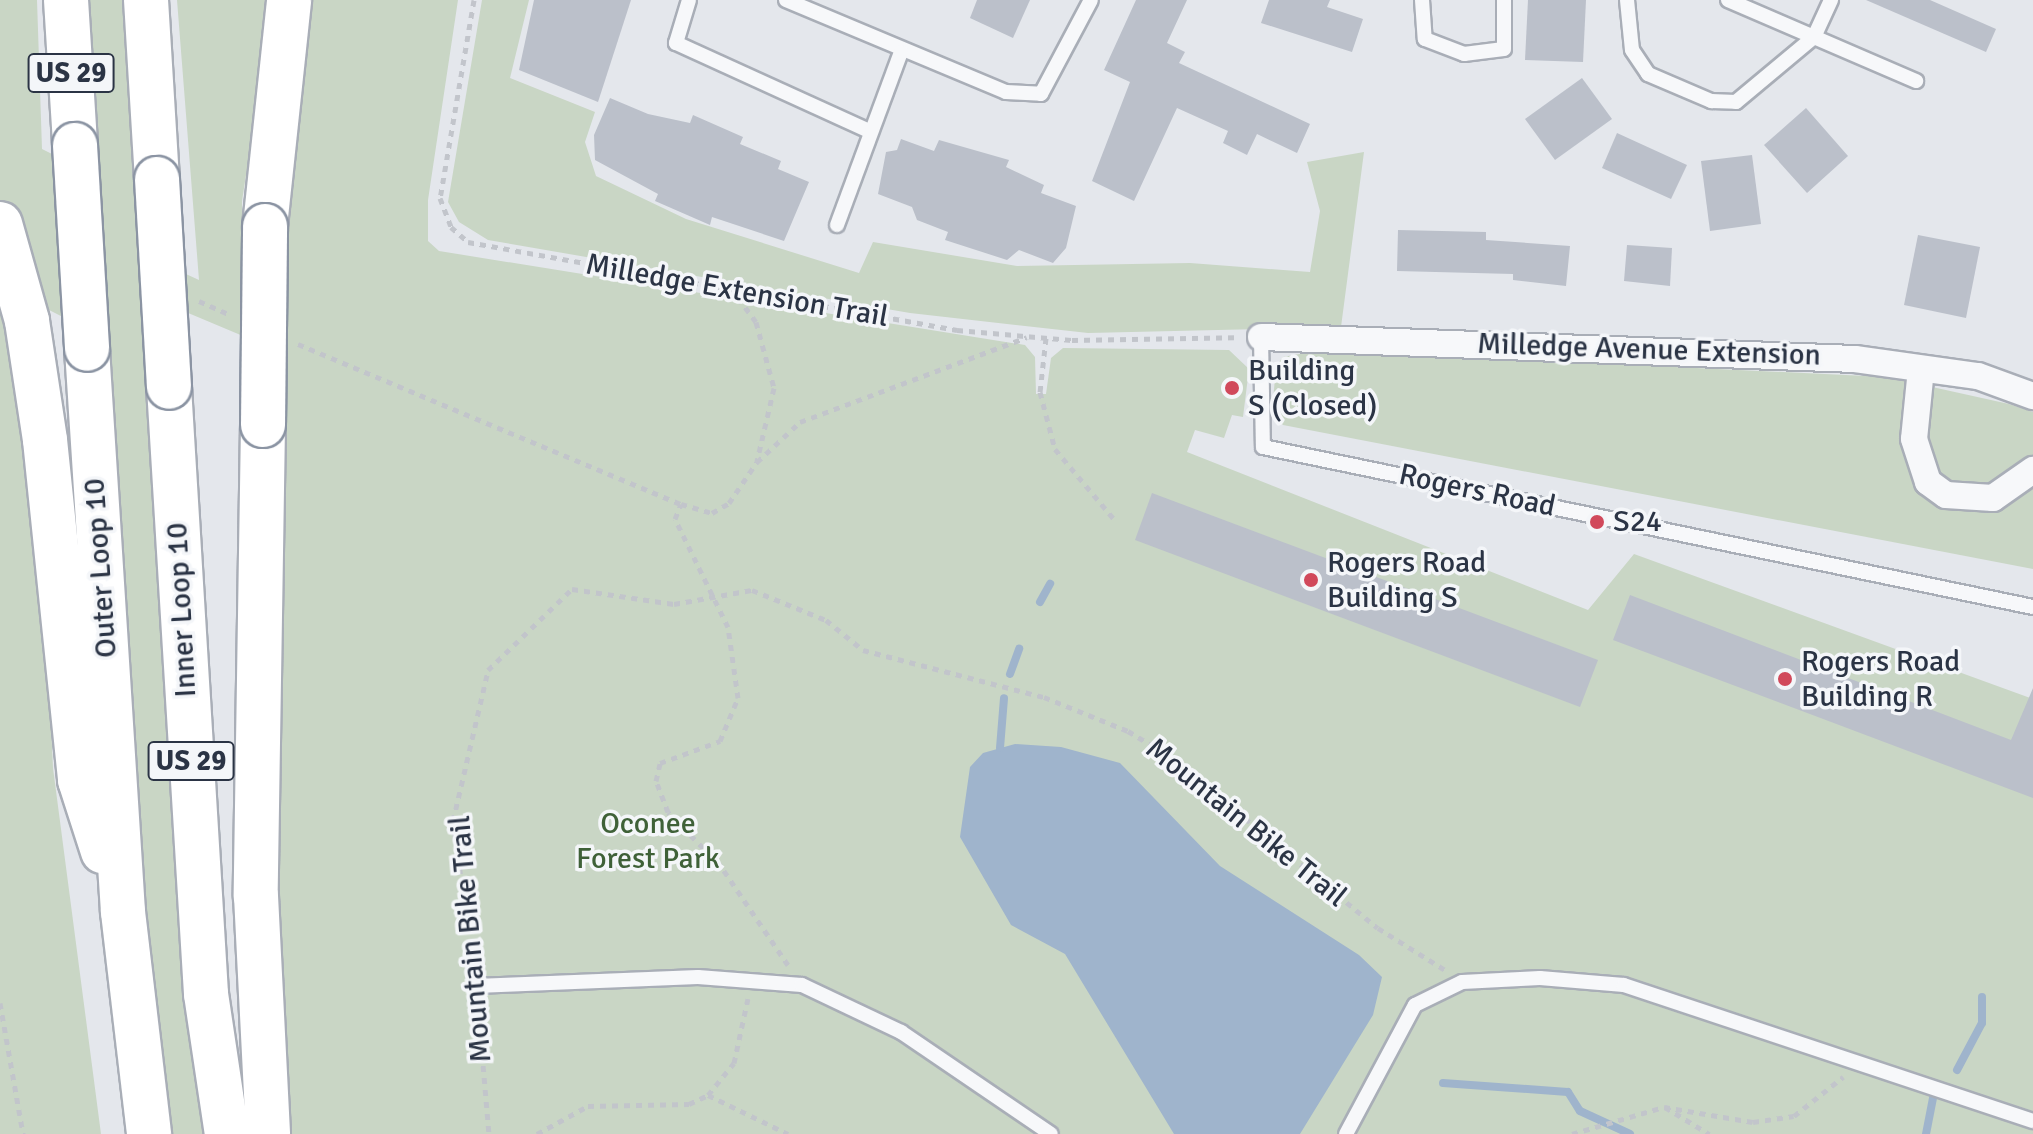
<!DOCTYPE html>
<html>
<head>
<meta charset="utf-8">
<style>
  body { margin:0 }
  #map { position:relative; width:2033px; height:1134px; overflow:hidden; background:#e4e7ec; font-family:Signika,sans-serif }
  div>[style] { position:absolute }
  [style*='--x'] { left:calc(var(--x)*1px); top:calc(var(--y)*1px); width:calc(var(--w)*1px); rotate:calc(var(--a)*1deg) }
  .green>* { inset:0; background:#c9d6c5 }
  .water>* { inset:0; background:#9fb4cc }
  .stream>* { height:8px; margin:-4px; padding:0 4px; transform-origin:4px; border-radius:4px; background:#9fb4cc }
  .building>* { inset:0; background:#bbc0ca }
  .path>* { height:5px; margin-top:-2.5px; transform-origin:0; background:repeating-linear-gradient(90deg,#c2c5cb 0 6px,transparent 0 12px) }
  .roads { filter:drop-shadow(2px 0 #a9aeb7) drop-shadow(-2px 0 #a9aeb7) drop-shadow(0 2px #a9aeb7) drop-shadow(0 -2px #a9aeb7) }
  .service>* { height:14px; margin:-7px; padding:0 7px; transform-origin:7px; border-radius:7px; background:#f7f8fa }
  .minor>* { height:26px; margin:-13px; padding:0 13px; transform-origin:13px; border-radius:13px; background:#f7f8fa }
  .motorway>* { height:44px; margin:-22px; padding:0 22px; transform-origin:22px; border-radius:22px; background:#fff }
  .bridges { filter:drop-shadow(2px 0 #8b94a3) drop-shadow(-2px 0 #8b94a3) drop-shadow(0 2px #8b94a3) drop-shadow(0 -2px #8b94a3) }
  .motorway-bridge>* { height:44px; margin:-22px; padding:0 22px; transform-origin:22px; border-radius:22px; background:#fff }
  .dots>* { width:22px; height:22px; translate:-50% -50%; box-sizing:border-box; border:4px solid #f4f6f9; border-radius:50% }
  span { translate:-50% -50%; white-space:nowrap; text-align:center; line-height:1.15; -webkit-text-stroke:7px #f4f6f9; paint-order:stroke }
  .shield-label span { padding:2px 6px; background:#f4f6f9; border:2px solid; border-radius:6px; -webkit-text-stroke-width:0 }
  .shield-label { font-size:28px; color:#2b3445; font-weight:700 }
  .street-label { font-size:30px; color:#2b3445 }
  .poi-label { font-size:30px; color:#2b3445 }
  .left { translate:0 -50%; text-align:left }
  .park-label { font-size:30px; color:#3f6138 }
</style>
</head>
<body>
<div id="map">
  <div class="green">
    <i style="clip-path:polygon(0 0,37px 0,42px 149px,98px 177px,82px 0,127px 0,140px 253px,199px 280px,177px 0,273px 0,242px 201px,243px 299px,284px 150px,305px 0,458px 0,428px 200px,428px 241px,439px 251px,1025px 345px,1035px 357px,1036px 394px,1046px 394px,1051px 358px,1063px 348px,1229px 350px,1249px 369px,1243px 417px,1232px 415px,1224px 438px,1195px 430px,1187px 452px,1588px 610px,1634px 554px,2033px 699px,2033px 1134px,284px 1134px,274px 905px,281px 352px,143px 294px,207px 1134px,169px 1134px,148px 954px,110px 341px,0 285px)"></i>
    <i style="clip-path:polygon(482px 0,529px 0,510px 78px,595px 112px,585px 142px,596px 176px,686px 219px,859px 273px,873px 242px,1017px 266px,1190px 263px,1310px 272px,1320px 211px,1307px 162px,1364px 152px,1341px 327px,1088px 333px,910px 313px,488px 240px,459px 222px,448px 202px)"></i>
    <i style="clip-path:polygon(0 295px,15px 346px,47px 631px,53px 768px,101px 1134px,0 1134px)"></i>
    <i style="clip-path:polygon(1321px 350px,1887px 377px,2009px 404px,2033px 412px,2033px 569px,1283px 425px,1272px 413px,1276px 366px,1283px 357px)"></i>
  </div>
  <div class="water">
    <i style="clip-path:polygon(1015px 744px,1061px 747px,1120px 763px,1220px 866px,1359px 955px,1382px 977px,1373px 1015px,1300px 1134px,1174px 1134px,1065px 954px,1011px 925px,960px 837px,970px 767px,983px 753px)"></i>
  </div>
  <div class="stream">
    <i style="--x:1040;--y:602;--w:21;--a:-61"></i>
    <i style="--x:1010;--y:674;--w:27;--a:-70"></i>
    <i style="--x:1000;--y:748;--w:50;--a:-85.4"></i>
    <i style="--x:1957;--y:1070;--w:53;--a:-62"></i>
    <i style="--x:1982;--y:1023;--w:26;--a:-90"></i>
    <i style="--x:1443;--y:1083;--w:125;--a:4.1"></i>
    <i style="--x:1568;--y:1092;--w:22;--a:58"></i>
    <i style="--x:1580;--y:1111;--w:55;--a:24.7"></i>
    <i style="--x:1926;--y:1134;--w:37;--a:-79"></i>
  </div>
  <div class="building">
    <i style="clip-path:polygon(534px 0,631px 0,598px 102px,519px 70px)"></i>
    <i style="clip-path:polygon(977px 0,1030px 0,1013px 38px,970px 18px)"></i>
    <i style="clip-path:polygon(1136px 0,1187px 0,1167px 43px,1185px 52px,1179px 63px,1310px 124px,1297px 153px,1257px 134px,1247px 155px,1223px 143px,1228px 131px,1177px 108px,1134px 201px,1092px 181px,1130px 82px,1104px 70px)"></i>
    <i style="clip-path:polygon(1269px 0,1330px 0,1327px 7px,1363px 19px,1352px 52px,1261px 23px)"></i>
    <i style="clip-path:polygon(1528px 0,1586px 0,1583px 62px,1525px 60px)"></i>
    <i style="clip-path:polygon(1866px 0,1930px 0,1996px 29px,1986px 52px)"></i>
    <i style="clip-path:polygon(1582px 78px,1612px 119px,1555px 160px,1525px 119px)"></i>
    <i style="clip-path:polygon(610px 98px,648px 114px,690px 123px,693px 115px,743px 137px,740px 144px,781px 161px,778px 169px,809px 182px,784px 241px,712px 217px,710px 225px,655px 201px,658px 194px,595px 160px,594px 135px)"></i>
    <i style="clip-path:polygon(1806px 108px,1848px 156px,1807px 193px,1764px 145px)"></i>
    <i style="clip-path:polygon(1617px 133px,1687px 165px,1671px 199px,1602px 168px)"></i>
    <i style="clip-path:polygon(901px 139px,934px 151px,939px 140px,1009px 160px,1006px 167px,1044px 185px,1041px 193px,1076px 206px,1066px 248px,1053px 263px,1019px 250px,1007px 260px,945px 240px,948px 232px,917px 220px,912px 207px,878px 194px,886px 152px,897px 150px)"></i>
    <i style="clip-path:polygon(1752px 155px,1761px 224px,1710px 231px,1701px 161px)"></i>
    <i style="clip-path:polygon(1398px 230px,1486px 232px,1486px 240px,1570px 246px,1566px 286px,1513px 280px,1513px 274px,1397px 271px)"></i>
    <i style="clip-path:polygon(1918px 235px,1980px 247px,1966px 318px,1904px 305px)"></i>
    <i style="clip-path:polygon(1627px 245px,1672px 248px,1670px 286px,1624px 281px)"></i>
    <i style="clip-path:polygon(1152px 493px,1598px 660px,1580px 707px,1135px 540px)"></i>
    <i style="clip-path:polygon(1630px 595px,2011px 740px,2033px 688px,2033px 798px,1613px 640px)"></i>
  </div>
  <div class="path">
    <i style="--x:474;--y:0;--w:201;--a:99.7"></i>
    <i style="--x:440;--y:198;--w:31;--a:69"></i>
    <i style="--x:451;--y:227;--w:23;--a:41"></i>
    <i style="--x:468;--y:242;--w:497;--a:10.2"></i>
    <i style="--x:957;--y:330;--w:115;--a:5"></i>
    <i style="--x:1072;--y:340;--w:164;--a:-1"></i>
    <i style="--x:731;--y:288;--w:42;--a:53.7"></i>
    <i style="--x:756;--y:322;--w:68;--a:74.7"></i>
    <i style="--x:774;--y:388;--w:75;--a:103.1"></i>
    <i style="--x:199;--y:301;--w:34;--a:24"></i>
    <i style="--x:1046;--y:338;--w:54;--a:96.3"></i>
    <i style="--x:1040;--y:392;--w:59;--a:75.3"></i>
    <i style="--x:1055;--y:449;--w:92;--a:49.9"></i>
    <i style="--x:298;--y:344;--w:415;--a:22.7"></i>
    <i style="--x:788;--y:965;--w:121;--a:-124.2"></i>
    <i style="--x:720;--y:865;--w:74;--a:-134.5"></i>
    <i style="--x:668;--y:812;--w:33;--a:-111"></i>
    <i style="--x:656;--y:781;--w:18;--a:-77"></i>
    <i style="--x:660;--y:763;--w:64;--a:-20.1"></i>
    <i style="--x:720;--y:741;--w:47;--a:-67.3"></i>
    <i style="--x:738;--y:698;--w:72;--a:-98"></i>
    <i style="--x:728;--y:627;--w:120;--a:-116.1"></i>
    <i style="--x:675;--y:519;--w:16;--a:-68"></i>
    <i style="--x:681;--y:504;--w:32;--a:16"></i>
    <i style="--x:712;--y:513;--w:20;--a:-30"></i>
    <i style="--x:729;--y:503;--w:50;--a:-55.7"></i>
    <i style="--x:757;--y:462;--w:59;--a:-42.9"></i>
    <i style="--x:800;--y:422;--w:242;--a:-20.5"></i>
    <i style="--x:474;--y:969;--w:149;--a:-98.1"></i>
    <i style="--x:453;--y:821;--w:155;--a:-76.9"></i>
    <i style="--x:488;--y:670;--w:117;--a:-44"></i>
    <i style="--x:572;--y:589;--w:103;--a:8.4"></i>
    <i style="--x:674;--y:604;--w:79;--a:-10.2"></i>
    <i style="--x:752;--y:590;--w:80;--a:22.1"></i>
    <i style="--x:826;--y:620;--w:48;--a:39"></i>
    <i style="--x:863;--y:650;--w:187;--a:14.6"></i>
    <i style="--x:1044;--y:697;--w:91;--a:22"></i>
    <i style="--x:1128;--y:731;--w:50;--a:31.2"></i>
    <i style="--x:1171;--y:757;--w:268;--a:39.6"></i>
    <i style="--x:1378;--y:928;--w:79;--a:32.1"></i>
    <i style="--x:0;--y:1003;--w:133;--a:80"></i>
    <i style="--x:478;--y:1006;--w:128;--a:85.1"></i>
    <i style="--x:708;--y:1095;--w:89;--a:26"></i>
    <i style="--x:1665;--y:1107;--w:52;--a:31.5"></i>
    <i style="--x:537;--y:1134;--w:58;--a:-28.8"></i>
    <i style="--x:588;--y:1106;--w:101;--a:-1.1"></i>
    <i style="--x:689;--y:1104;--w:21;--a:-25"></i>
    <i style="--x:708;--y:1095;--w:41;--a:-50.9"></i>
    <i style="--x:734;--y:1063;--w:66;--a:-77.8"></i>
    <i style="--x:1572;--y:1134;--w:96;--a:-16.4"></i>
    <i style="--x:1664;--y:1107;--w:90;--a:9.6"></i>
    <i style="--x:1753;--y:1122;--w:41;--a:-8.3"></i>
    <i style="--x:1794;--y:1116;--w:63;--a:-38.5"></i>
  </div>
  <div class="roads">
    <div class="service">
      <i style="--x:689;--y:0;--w:45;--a:106.8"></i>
      <i style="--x:676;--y:43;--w:212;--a:24.5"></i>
      <i style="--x:786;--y:0;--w:238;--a:22.7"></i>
      <i style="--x:1006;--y:92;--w:35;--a:3"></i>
      <i style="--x:1041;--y:94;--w:106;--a:-62"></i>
      <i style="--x:1422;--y:0;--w:39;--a:86"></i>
      <i style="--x:1425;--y:39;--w:42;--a:21"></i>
      <i style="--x:1464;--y:54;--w:40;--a:-7.1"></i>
      <i style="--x:1504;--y:49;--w:49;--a:-90"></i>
      <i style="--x:1627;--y:0;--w:50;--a:84.3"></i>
      <i style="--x:1632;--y:50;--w:29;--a:56"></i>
      <i style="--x:1648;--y:74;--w:69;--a:23.2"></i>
      <i style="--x:1711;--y:101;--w:25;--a:2"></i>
      <i style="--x:1736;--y:102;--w:102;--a:-39.8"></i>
      <i style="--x:1814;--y:37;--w:41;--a:-65.3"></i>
      <i style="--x:1728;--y:0;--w:205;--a:23.3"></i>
      <i style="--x:837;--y:225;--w:184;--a:-69.7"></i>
      <i style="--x:1261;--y:337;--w:110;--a:89"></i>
      <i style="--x:1263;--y:447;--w:786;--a:11.74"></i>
      <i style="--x:476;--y:986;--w:222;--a:-2.3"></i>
      <i style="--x:698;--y:977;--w:104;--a:4.4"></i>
      <i style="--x:802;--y:985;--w:110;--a:25.4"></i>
      <i style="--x:901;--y:1032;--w:181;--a:34.2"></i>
      <i style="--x:1346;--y:1134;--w:146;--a:-61.9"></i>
      <i style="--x:1415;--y:1005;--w:52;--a:-26.1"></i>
      <i style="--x:1462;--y:982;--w:78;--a:-2.9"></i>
      <i style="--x:1540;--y:978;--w:84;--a:4.8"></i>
      <i style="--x:1624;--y:985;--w:431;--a:18.4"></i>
    </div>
    <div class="minor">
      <i style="--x:1261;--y:337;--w:594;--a:2.12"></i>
      <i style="--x:1855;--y:359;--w:124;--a:7.9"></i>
      <i style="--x:1978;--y:376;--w:59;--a:20"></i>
      <i style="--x:1921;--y:369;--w:70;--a:95.7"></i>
      <i style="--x:1914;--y:439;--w:45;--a:72"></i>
      <i style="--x:1928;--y:482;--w:22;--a:36"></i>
      <i style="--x:1946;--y:495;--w:47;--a:3.7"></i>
      <i style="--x:1993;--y:498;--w:49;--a:-35"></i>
    </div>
    <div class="motorway">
      <i style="--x:66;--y:0;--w:145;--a:86.4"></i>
      <i style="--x:146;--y:0;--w:179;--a:86.5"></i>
      <i style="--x:0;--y:224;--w:101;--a:74.4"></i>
      <i style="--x:27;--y:321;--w:120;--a:81.4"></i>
      <i style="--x:45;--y:440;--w:342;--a:84.1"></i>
      <i style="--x:80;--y:780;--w:75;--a:72.1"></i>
      <i style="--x:265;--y:226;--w:227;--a:-83.9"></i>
      <i style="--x:87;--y:349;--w:564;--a:86.34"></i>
      <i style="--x:123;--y:912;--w:224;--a:83.3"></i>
      <i style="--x:169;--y:387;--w:608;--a:86.51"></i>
      <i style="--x:206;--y:994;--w:142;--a:81.5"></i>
      <i style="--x:263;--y:425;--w:471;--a:90.9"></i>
      <i style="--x:256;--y:896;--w:238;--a:87.1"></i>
    </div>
  </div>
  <div class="bridges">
    <div class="motorway-bridge">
      <i style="--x:75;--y:145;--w:204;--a:86.6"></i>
      <i style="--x:157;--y:179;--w:208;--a:86.7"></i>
      <i style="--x:263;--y:425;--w:199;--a:-89.4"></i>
    </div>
  </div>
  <div class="dots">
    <i style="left:1232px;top:388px;background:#d1495b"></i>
    <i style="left:1597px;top:522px;background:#d1495b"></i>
    <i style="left:1311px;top:580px;background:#d1495b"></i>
    <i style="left:1785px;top:679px;background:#d1495b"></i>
  </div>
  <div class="shield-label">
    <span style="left:71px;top:73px">US 29</span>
    <span style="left:191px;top:761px">US 29</span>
  </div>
  <div class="street-label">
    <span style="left:737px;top:291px;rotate:10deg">Milledge Extension Trail</span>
    <span style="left:1649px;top:350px;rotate:2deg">Milledge Avenue Extension</span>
    <span style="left:1477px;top:491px;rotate:12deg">Rogers Road</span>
    <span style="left:101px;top:568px;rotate:-94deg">Outer Loop 10</span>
    <span style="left:182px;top:610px;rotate:-93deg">Inner Loop 10</span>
    <span style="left:1246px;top:823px;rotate:39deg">Mountain Bike Trail</span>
    <span style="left:471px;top:939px;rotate:-95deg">Mountain Bike Trail</span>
  </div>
  <div class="poi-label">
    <span class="left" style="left:1248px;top:388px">Building<br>S (Closed)</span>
    <span class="left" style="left:1613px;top:522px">S24</span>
    <span class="left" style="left:1327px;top:580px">Rogers Road<br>Building S</span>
    <span class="left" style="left:1801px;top:679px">Rogers Road<br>Building R</span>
  </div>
  <div class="park-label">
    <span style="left:648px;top:841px">Oconee<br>Forest Park</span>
  </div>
</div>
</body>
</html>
